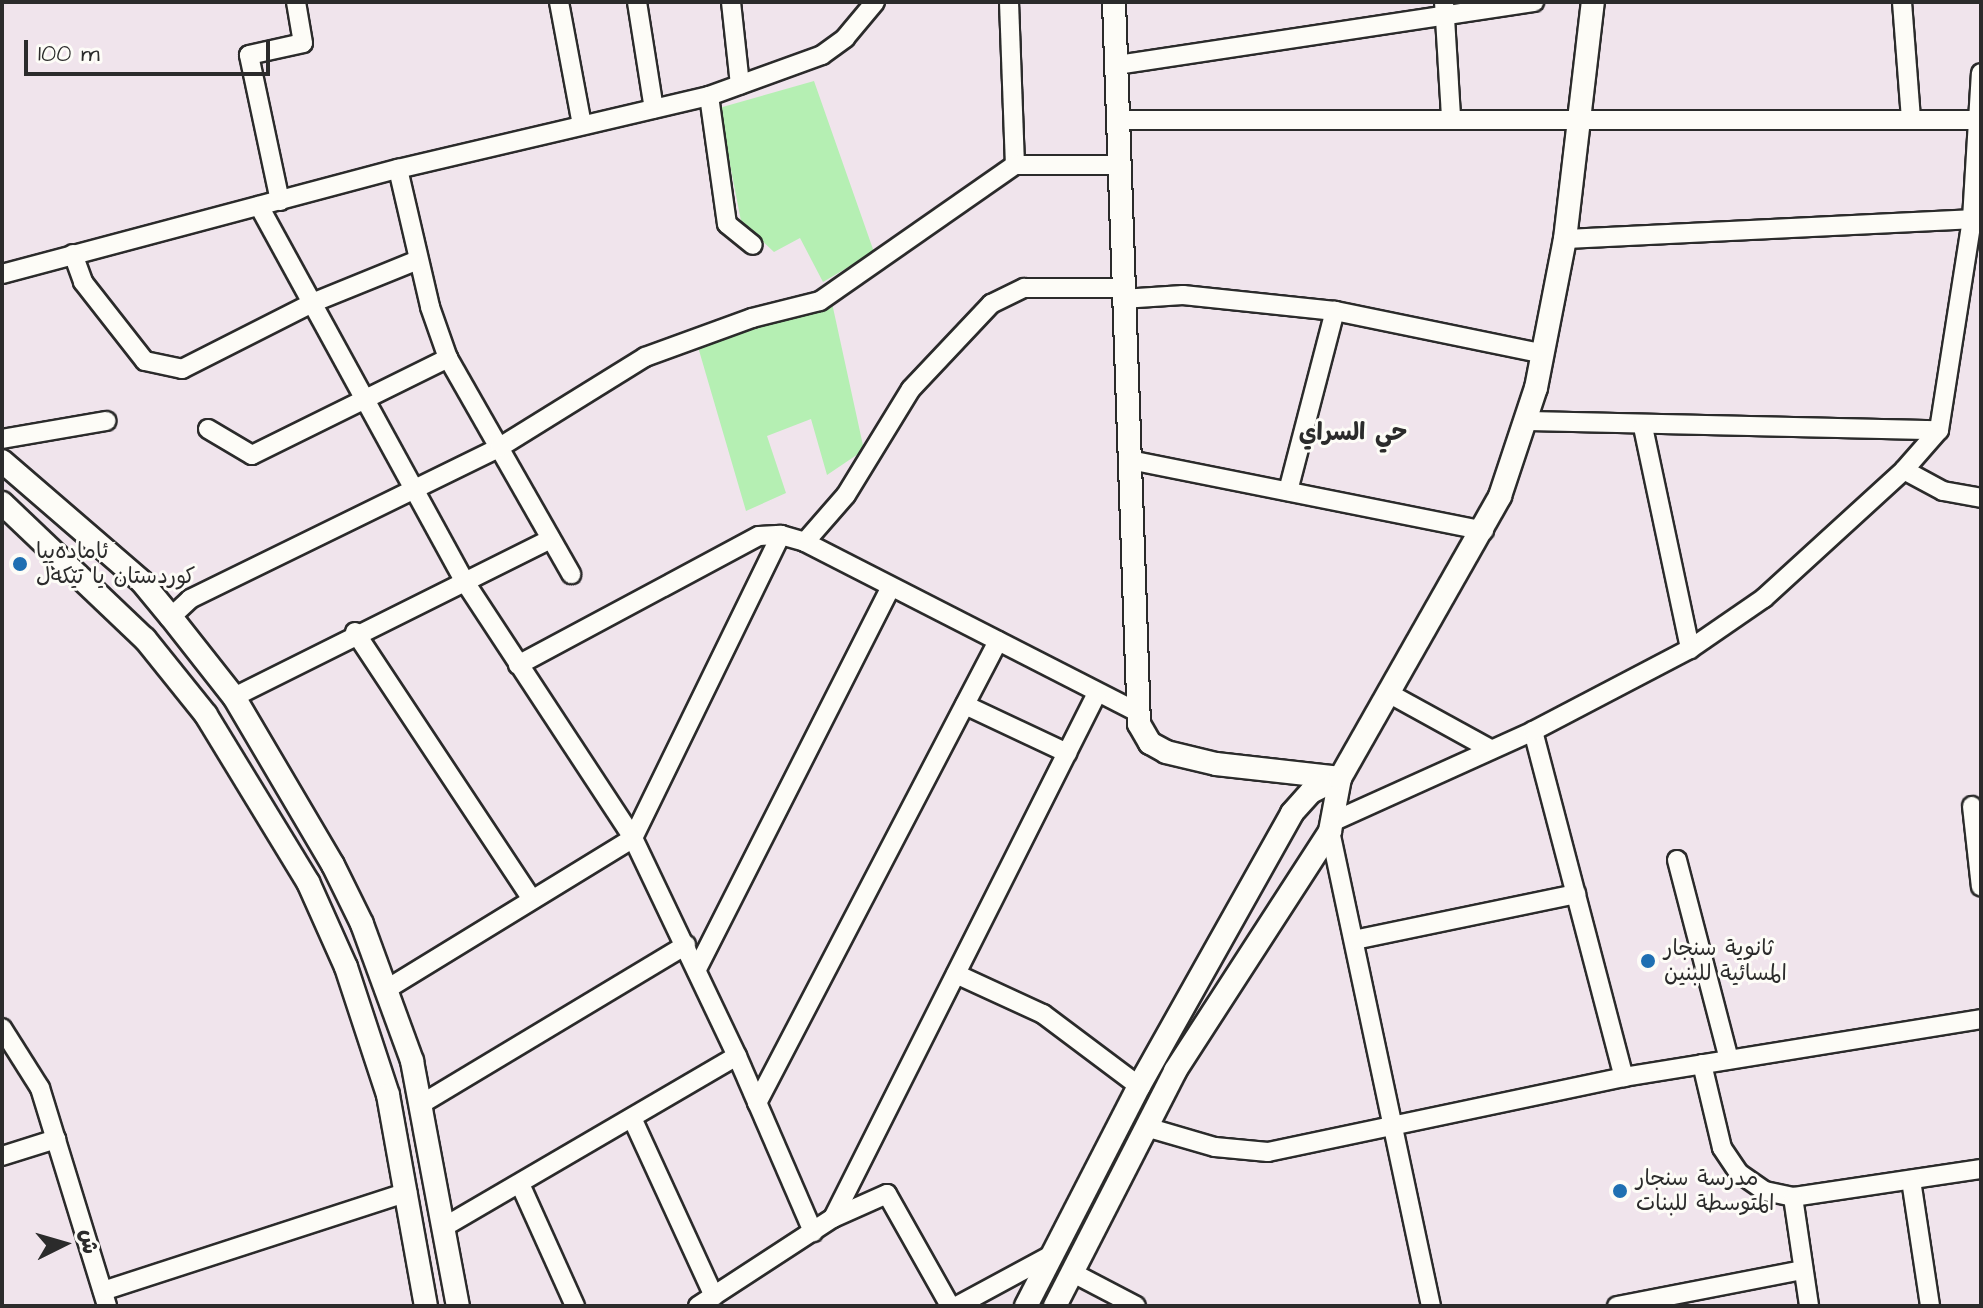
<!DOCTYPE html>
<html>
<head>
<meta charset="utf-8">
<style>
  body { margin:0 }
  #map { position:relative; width:1983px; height:1308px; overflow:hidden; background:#f0e4ec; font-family:"Architects Daughter","Playpen Sans Arabic",sans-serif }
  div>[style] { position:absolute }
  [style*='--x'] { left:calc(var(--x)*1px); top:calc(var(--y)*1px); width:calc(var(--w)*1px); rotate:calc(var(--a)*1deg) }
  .green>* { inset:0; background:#b5efb3 }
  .roads { filter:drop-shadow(2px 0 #2b2b2b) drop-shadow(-2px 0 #2b2b2b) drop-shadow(0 2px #2b2b2b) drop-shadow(0 -2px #2b2b2b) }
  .minor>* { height:18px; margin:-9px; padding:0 9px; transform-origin:9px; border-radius:9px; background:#fdfcf7 }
  .tertiary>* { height:22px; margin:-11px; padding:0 11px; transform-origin:11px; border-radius:11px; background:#fdfcf7 }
  .dots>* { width:22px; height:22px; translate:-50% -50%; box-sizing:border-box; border:4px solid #fdfcf7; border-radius:50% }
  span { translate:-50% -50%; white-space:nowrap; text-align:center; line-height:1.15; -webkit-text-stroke:6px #fdfcf7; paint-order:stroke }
  .poi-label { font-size:22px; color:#2b2b2b }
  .left { translate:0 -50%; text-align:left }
  .neighbourhood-label { font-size:24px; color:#2b2b2b; font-weight:700 }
  .frame { position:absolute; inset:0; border:4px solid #2b2b2b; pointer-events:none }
  .north { position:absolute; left:24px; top:1204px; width:80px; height:80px; -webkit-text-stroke:6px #fdfcf7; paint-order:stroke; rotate:85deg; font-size:22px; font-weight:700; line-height:32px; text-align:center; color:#2b2b2b }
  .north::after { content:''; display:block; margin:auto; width:28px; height:36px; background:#2b2b2b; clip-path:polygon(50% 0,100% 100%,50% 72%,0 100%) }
  .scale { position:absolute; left:24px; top:40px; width:246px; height:36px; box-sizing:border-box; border:4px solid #2b2b2b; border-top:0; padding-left:10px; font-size:24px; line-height:28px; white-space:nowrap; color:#2b2b2b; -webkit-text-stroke:6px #fdfcf7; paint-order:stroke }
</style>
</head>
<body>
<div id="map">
  <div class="green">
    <i style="clip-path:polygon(814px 81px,874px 252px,823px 282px,800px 238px,774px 252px,741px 221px,719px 108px)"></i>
    <i style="clip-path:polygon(832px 303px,864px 450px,827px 475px,811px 419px,767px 436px,786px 493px,746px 511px,698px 347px)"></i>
  </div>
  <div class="roads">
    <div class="minor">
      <i style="--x:559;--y:2;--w:125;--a:79.4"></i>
      <i style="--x:637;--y:2;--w:108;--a:81"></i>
      <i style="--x:731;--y:2;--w:83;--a:83.8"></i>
      <i style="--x:1009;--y:2;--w:163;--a:87.9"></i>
      <i style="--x:1444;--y:2;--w:116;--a:86.5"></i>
      <i style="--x:1902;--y:2;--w:117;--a:85.6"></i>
      <i style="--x:1117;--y:65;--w:422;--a:-8.6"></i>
      <i style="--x:709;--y:96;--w:129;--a:82"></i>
      <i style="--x:727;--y:224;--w:33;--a:39"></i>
      <i style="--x:1119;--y:120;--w:857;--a:0"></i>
      <i style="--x:398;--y:169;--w:142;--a:76.9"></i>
      <i style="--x:430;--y:307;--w:54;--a:70.6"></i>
      <i style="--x:448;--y:358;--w:249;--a:60.3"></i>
      <i style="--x:280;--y:201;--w:149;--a:-102"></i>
      <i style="--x:249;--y:55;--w:55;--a:-12.5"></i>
      <i style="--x:303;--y:43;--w:42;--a:-99.7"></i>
      <i style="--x:259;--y:206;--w:425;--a:61.3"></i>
      <i style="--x:463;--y:579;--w:310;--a:56.7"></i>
      <i style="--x:633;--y:838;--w:242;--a:64.5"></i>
      <i style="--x:737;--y:1056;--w:192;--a:66.6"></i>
      <i style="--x:1565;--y:239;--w:407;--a:-2.8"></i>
      <i style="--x:73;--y:254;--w:30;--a:70"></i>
      <i style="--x:83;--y:282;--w:100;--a:51.9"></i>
      <i style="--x:145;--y:361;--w:38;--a:12"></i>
      <i style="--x:182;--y:369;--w:146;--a:-26.9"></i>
      <i style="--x:312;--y:303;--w:114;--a:-22.1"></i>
      <i style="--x:2;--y:274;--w:410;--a:-14.9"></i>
      <i style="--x:398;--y:169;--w:319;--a:-13.2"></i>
      <i style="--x:709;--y:96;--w:120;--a:-19.9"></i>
      <i style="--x:822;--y:55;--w:29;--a:-36"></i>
      <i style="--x:845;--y:38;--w:47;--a:-50.2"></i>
      <i style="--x:1122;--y:299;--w:61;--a:-3.8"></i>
      <i style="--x:1183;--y:295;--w:153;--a:6"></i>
      <i style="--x:1335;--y:311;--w:213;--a:11.6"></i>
      <i style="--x:1527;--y:421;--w:412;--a:1.3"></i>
      <i style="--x:1643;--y:427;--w:227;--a:78"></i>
      <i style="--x:208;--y:429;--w:51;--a:30.6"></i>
      <i style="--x:252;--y:455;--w:219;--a:-26.3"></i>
      <i style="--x:2;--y:439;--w:106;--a:-9.8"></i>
      <i style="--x:1130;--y:460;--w:361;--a:11.3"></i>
      <i style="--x:1904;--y:470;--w:44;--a:28.3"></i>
      <i style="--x:1943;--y:491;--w:39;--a:10"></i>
      <i style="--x:1288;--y:491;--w:186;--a:-75.4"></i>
      <i style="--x:805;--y:542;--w:62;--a:-48.9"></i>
      <i style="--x:846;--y:495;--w:124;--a:-58.5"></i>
      <i style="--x:911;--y:389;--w:117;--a:-46.7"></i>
      <i style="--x:991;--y:304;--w:37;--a:-26"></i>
      <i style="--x:1024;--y:288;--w:98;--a:0"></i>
      <i style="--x:171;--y:617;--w:26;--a:-43"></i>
      <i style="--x:190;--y:599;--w:345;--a:-26.1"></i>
      <i style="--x:500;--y:447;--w:171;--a:-31.8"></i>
      <i style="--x:645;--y:357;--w:114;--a:-20"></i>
      <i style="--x:752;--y:318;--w:70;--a:-14"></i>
      <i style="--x:820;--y:301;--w:238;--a:-34.9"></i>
      <i style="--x:1015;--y:165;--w:105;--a:0"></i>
      <i style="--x:355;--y:632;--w:320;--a:56.5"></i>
      <i style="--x:518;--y:665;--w:273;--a:-28.2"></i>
      <i style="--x:759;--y:536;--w:22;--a:-3"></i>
      <i style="--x:1390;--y:694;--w:114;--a:28.8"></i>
      <i style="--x:234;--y:697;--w:354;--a:-26.5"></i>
      <i style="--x:965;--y:705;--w:113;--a:25.2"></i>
      <i style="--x:1533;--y:731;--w:358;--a:75.3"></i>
      <i style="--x:1972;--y:806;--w:81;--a:83.7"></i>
      <i style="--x:1334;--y:821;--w:218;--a:-24.3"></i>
      <i style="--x:1533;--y:731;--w:177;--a:-27.6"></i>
      <i style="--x:1690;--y:649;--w:90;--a:-34.6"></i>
      <i style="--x:1764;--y:598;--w:190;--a:-42.4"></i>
      <i style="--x:1904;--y:470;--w:53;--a:-48.8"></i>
      <i style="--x:1939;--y:430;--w:214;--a:-81.1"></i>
      <i style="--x:1972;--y:219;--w:146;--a:-86.5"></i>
      <i style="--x:1330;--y:831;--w:486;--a:78"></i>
      <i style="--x:1677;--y:860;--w:206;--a:75.4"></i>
      <i style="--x:1354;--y:940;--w:227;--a:-11.7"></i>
      <i style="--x:697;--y:969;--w:428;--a:-63.1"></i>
      <i style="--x:956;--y:974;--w:96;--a:24.7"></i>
      <i style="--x:1043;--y:1014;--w:120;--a:36.9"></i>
      <i style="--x:387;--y:989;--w:289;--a:-31.5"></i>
      <i style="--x:633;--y:838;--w:337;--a:-64"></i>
      <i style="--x:781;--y:535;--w:25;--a:16"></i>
      <i style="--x:805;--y:542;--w:373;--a:27.1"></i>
      <i style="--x:2;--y:1028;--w:71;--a:57.7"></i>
      <i style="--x:40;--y:1088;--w:228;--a:72.9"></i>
      <i style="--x:1702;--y:1064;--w:86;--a:76.6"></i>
      <i style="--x:1722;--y:1148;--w:30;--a:56"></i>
      <i style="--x:1739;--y:1173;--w:32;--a:35"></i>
      <i style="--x:1765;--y:1191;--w:29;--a:12"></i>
      <i style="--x:1793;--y:1197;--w:190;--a:-8.5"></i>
      <i style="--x:423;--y:1103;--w:307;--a:-31"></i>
      <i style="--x:757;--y:1103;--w:521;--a:-62.45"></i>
      <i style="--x:632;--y:1118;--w:196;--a:65.3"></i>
      <i style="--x:1146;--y:1127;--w:72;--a:16.2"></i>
      <i style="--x:1215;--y:1147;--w:53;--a:5.4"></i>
      <i style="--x:1268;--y:1152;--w:364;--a:-11.9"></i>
      <i style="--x:1624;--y:1077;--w:362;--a:-9.2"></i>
      <i style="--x:2;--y:1156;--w:57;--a:-17.5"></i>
      <i style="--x:1911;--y:1180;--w:127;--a:81.4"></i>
      <i style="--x:520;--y:1184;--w:134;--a:65.7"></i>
      <i style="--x:1793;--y:1197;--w:110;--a:81.6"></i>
      <i style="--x:833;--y:1218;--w:588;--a:-63.3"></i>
      <i style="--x:444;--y:1227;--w:339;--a:-30.3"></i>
      <i style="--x:1073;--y:1273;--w:71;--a:27.6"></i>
      <i style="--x:103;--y:1291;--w:320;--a:-18"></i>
      <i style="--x:698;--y:1306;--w:161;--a:-33.1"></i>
      <i style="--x:833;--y:1218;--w:59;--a:-24"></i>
      <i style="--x:887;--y:1194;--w:129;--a:60.6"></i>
      <i style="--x:957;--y:1306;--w:109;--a:-28.4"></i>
      <i style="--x:1617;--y:1306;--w:189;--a:-11"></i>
    </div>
    <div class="tertiary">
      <i style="--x:1114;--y:2;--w:722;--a:88.02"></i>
      <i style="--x:1139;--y:724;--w:22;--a:60"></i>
      <i style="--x:1150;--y:743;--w:18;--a:29"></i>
      <i style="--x:1166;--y:752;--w:51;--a:13.5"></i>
      <i style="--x:1216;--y:764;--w:125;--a:6.4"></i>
      <i style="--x:2;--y:461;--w:185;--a:40.8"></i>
      <i style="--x:142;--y:582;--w:45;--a:50.4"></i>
      <i style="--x:171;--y:617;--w:102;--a:51.8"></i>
      <i style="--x:234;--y:697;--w:195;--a:59.5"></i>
      <i style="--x:333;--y:865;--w:66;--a:63.8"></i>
      <i style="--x:362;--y:924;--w:146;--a:69.9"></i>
      <i style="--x:412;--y:1061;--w:249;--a:79.4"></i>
      <i style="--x:2;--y:503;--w:197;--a:43.6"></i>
      <i style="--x:145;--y:639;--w:97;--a:51.2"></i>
      <i style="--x:206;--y:715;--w:196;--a:58.6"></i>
      <i style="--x:308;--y:882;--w:93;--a:65.9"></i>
      <i style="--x:346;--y:967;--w:135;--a:71.8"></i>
      <i style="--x:388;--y:1095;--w:214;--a:79.8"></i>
      <i style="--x:1026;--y:1306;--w:247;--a:-62.8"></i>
      <i style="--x:1139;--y:1086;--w:313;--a:-60.7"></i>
      <i style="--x:1292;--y:813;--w:28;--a:-48"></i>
      <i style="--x:1311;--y:792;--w:30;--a:-27"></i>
      <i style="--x:1055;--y:1306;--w:264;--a:-62.9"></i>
      <i style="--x:1175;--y:1071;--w:286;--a:-57.1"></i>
      <i style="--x:1330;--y:831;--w:54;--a:-79.3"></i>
      <i style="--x:1340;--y:778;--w:324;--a:-60.4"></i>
      <i style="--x:1500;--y:496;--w:114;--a:-71.6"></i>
      <i style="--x:1536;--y:388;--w:152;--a:-79"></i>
      <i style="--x:1565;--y:239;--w:239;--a:-83.3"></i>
    </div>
  </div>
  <div class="dots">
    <i style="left:20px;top:564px;background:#1f6fb2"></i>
    <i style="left:1648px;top:961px;background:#1f6fb2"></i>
    <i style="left:1620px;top:1191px;background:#1f6fb2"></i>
  </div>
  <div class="poi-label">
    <span class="left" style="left:36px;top:564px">ئامادەییا<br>کوردستان یا تێکەل</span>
    <span class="left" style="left:1664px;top:961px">ثانوية سنجار<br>المسائية للبنين</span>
    <span class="left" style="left:1636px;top:1191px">مدرسة سنجار<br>المتوسطة للبنات</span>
  </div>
  <div class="neighbourhood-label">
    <span style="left:1353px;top:434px">حي السراي</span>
  </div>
  <div class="frame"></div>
  <div class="north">ش</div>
  <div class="scale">100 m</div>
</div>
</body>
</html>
